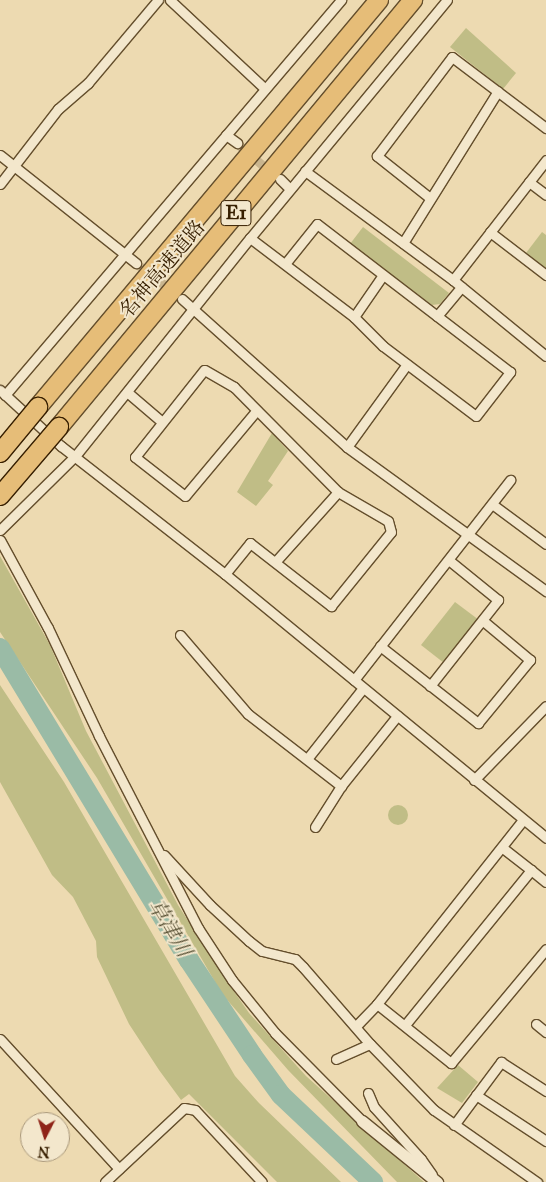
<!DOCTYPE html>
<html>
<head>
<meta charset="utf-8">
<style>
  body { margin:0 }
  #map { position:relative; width:546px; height:1182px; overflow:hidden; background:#eddab1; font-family:"IM FELL Great Primer","Noto Serif JP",serif }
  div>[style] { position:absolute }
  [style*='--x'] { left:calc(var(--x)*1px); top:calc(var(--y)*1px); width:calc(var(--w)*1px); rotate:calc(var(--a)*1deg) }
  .green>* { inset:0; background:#c0bd86 }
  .round { border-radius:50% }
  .river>* { height:20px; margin:-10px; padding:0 10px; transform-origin:10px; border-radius:10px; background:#9abba6 }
  .minor-tunnel>* { height:9px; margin-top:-4.5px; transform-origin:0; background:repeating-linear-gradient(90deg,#c9b58e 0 9px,transparent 0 13.5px) }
  .roads { filter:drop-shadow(1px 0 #644e2c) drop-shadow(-1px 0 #644e2c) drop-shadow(0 1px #644e2c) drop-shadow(0 -1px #644e2c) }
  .minor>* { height:9px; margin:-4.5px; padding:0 4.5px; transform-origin:4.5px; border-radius:4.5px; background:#f3e7cc }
  .tertiary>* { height:11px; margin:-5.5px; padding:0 5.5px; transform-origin:5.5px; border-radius:5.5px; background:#f3e7cc }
  .motorway>* { height:18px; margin:-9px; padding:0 9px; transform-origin:9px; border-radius:9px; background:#e6bd78 }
  .bridges { filter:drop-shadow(1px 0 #371f00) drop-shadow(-1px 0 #371f00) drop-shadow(0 1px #371f00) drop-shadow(0 -1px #371f00) }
  .motorway-bridge>* { height:18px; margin:-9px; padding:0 9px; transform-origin:9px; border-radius:9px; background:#e6bd78 }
  span { translate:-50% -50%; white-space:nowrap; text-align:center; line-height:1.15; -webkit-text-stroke:4px #f3e7cc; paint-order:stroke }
  .shield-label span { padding:1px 4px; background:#f3e7cc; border:1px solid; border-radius:4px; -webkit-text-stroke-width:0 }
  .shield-label { font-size:19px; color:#371f00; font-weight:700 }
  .street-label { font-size:20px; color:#371f00 }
  .water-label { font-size:21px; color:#554e32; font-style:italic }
  .north { position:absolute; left:20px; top:1112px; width:50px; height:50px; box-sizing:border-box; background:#f3e7cc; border:1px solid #a8977a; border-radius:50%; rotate:185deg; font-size:14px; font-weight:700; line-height:20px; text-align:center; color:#371f00 }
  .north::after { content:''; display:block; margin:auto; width:18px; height:22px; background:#8f2418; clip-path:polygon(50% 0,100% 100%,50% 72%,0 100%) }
</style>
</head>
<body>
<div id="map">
  <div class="green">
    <i style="clip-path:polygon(466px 28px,516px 73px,503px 89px,450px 47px)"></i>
    <i style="clip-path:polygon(363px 227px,449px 293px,440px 304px,432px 305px,350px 244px)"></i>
    <i style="clip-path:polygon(542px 232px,546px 235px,546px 269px,526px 253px)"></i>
    <i style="clip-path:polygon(272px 433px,288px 451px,268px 481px,273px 485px,256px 506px,237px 492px)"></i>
    <i style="clip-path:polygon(0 556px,50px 645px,86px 731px,178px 905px,226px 980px,249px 1013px,306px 1076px,424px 1182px,397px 1182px,288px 1070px,222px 994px,97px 778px,0 632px)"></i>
    <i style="clip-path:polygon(455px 602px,479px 620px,444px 663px,421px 645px)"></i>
    <i style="clip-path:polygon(0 685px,64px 782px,235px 1076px,259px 1103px,341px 1182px,277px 1182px,189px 1094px,181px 1100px,159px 1070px,129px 1024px,97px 957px,96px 941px,73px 897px,52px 875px,0 782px)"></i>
    <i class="round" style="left:388px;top:805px;width:20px;height:20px"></i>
    <i style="clip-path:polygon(458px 1065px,478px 1082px,462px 1103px,437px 1088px)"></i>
  </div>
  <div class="river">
    <i style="--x:0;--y:648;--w:365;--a:58.8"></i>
    <i style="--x:189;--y:960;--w:114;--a:56.4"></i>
    <i style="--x:252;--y:1055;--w:49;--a:54.1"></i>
    <i style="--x:281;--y:1095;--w:127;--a:43.4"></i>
  </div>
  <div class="minor-tunnel">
    <i style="--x:237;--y:143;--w:46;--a:40.6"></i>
    <i style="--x:136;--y:263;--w:48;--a:37.3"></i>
  </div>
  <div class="roads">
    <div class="minor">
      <i style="--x:170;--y:0;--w:130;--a:43.1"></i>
      <i style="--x:226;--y:135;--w:14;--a:36"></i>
      <i style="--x:0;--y:155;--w:174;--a:38.5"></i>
      <i style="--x:305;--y:171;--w:184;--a:36.4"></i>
      <i style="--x:453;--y:280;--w:120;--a:39.3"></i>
      <i style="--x:280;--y:179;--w:14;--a:45"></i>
      <i style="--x:529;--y:182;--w:21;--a:37"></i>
      <i style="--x:0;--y:184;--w:95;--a:-52.3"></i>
      <i style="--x:58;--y:109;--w:40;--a:-41"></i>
      <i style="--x:88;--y:83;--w:109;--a:-49.9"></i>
      <i style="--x:430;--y:198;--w:68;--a:-141.6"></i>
      <i style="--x:377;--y:156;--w:124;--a:-52.9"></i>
      <i style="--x:452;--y:57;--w:118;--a:37.1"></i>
      <i style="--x:490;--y:232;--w:71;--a:37.5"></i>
      <i style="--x:250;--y:238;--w:131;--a:37.2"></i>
      <i style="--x:354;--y:317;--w:41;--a:45"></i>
      <i style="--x:383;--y:346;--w:116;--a:37"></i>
      <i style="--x:476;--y:416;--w:56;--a:-52.3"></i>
      <i style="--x:510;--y:372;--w:243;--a:-142.5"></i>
      <i style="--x:317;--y:224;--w:51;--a:128.7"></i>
      <i style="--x:403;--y:243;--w:179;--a:-58"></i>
      <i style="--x:453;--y:280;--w:152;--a:-52.2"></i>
      <i style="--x:182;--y:299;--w:222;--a:41.9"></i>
      <i style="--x:347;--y:447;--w:246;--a:35.9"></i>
      <i style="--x:437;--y:316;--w:38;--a:-50"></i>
      <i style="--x:354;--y:317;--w:51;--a:-55.4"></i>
      <i style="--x:0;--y:390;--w:83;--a:42.6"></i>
      <i style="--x:61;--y:446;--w:208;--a:38"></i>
      <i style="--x:225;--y:574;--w:416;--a:39.4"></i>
      <i style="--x:127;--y:392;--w:45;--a:40.5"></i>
      <i style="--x:5;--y:395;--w:519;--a:-49.61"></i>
      <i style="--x:347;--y:447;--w:102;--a:-54.1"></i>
      <i style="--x:492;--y:504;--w:67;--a:36.5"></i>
      <i style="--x:0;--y:530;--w:107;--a:-44.6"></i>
      <i style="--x:76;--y:455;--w:278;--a:-51.3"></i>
      <i style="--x:250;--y:238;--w:309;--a:-50.4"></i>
      <i style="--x:0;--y:540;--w:100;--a:61.4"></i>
      <i style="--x:48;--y:628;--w:119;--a:64.7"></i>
      <i style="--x:99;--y:736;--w:216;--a:62.7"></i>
      <i style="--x:198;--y:928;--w:62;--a:56.8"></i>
      <i style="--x:232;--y:980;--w:68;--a:50.9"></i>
      <i style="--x:275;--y:1033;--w:124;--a:45.3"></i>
      <i style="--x:276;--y:561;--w:93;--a:-48.1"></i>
      <i style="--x:225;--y:574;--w:40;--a:-51"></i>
      <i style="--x:250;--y:543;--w:103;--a:37.9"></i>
      <i style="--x:331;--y:606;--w:95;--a:-51"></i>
      <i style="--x:391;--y:532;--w:11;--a:-105"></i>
      <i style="--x:388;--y:521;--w:58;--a:-149.9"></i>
      <i style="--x:338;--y:492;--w:148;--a:-134.7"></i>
      <i style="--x:234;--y:387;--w:34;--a:-150"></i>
      <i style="--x:204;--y:370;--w:111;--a:128.4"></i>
      <i style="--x:135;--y:457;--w:63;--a:38"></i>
      <i style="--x:185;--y:496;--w:111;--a:-50.1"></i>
      <i style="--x:180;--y:635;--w:104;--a:49.3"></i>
      <i style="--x:248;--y:714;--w:118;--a:37.7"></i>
      <i style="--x:380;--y:646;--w:125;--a:38.2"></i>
      <i style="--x:478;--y:723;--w:82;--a:-50.5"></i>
      <i style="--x:530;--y:660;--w:62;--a:-140.2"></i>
      <i style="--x:354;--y:680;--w:254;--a:-52"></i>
      <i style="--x:430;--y:686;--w:110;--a:-51.7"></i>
      <i style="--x:498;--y:600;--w:62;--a:-140.9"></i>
      <i style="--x:307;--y:759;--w:90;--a:-51.7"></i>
      <i style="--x:474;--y:780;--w:103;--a:-45.8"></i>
      <i style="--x:315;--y:827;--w:49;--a:-57.6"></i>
      <i style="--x:341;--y:786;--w:90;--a:-51.3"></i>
      <i style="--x:164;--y:855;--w:68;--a:47.4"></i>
      <i style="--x:210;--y:905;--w:53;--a:42.7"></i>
      <i style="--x:249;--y:941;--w:16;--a:38"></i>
      <i style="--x:262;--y:951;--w:34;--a:14"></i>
      <i style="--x:295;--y:959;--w:11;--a:45"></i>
      <i style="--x:303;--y:967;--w:102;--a:49"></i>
      <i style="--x:370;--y:1044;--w:92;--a:45.9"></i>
      <i style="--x:434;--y:1110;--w:126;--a:35"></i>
      <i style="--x:531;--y:870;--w:19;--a:39"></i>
      <i style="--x:377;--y:1004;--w:95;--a:38.6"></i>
      <i style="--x:451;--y:1063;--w:148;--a:-50.2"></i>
      <i style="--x:536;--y:1024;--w:13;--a:39"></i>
      <i style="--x:405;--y:1025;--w:200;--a:-50.9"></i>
      <i style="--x:531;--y:870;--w:36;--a:-142"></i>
      <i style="--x:356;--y:1026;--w:30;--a:-46"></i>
      <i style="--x:377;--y:1004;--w:235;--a:-51.6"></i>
      <i style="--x:0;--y:1039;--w:176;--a:47.5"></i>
      <i style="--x:336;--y:1059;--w:37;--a:-24"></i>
      <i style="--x:368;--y:1093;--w:15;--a:67"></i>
      <i style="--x:374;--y:1107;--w:70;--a:47.9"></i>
      <i style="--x:421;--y:1159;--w:19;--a:55"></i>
      <i style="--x:476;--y:1095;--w:84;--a:33.3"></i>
      <i style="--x:454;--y:1125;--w:79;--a:-53.3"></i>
      <i style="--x:501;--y:1062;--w:54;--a:32.8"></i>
      <i style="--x:105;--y:1182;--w:108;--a:-43.1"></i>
      <i style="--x:184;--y:1108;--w:11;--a:10"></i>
      <i style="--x:195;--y:1110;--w:98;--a:47.1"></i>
    </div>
    <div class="tertiary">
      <i style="--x:362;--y:1121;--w:97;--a:39.1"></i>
    </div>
    <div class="motorway">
      <i style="--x:38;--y:407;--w:531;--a:-50.04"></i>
      <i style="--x:59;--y:427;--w:555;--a:-50.34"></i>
    </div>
  </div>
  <div class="bridges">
    <div class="motorway-bridge">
      <i style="--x:0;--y:453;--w:60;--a:-50.4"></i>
      <i style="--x:0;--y:496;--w:91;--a:-49.5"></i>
    </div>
  </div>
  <div class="shield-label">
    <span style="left:236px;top:213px">E1</span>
  </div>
  <div class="street-label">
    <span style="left:162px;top:269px;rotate:-50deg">名神高速道路</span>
  </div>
  <div class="water-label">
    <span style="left:170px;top:928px;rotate:59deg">草津川</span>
  </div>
  <div class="north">N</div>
</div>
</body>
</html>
